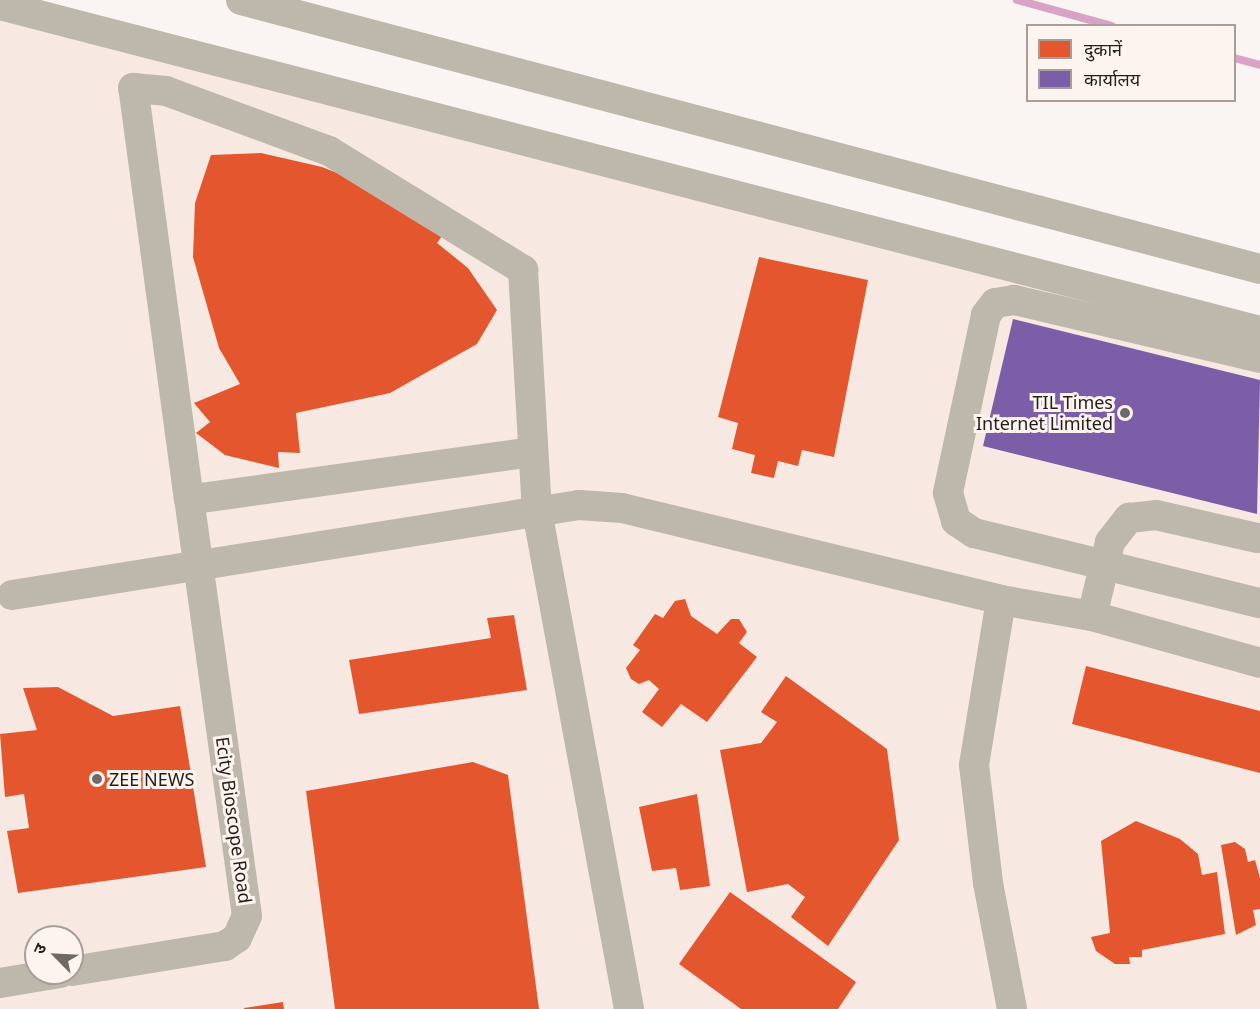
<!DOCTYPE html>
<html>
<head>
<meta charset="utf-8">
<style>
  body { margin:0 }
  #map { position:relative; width:1260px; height:1009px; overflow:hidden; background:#faf5f2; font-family:"Noto Sans","Noto Sans Devanagari",sans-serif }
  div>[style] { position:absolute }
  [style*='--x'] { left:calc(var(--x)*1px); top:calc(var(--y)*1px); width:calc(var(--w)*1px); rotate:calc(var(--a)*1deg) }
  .built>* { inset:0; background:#f7e8e1 }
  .shops>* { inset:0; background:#e4572e }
  .offices>* { inset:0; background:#7b5ea7 }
  .stream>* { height:8px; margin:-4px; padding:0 4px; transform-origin:4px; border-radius:4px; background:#d8a3c4 }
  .minor>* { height:30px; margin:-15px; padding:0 15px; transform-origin:15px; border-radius:15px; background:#beb7ab }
  .dots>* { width:16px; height:16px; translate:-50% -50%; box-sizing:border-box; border:3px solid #fef4ef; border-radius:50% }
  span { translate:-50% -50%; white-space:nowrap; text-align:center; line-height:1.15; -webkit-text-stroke:6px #fef4ef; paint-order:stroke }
  .poi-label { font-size:18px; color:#231d1b }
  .right { translate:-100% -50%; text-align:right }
  .left { translate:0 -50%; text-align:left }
  .street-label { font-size:18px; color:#231d1b }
  .legend { position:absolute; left:1026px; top:24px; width:210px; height:78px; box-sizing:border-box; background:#fef4ef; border:2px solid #a69e9a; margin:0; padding:8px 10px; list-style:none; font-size:18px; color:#231d1b }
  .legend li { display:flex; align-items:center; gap:12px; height:30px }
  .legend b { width:30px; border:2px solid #a69e9a }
  .north { position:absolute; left:24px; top:925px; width:60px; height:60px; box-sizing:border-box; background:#fef4ef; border:2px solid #a69e9a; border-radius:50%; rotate:294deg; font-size:16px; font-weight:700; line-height:24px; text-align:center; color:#231d1b }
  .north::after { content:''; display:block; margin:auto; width:21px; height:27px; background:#6e6966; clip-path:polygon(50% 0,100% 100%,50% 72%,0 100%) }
</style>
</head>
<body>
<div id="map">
  <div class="built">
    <i style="clip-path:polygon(evenodd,0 13px,1260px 340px,1260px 1009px,0 1009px,0 13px,36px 937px,72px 937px,72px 973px,36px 973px,36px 937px)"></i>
  </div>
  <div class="shops">
    <i style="clip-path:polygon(261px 153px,322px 167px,391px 194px,447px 229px,437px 243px,468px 268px,497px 310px,477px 344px,390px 393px,296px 413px,300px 453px,278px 452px,279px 468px,225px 455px,196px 433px,210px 422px,194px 403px,240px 384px,219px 348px,193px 257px,195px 203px,211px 155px)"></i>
    <i style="clip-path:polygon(759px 257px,868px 280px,834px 457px,802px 450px,798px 466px,778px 461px,774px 478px,751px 473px,755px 455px,732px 449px,738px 423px,718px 417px)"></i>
    <i style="clip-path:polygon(685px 599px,691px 616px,717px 634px,731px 619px,739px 619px,747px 632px,739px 643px,757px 657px,707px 722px,681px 704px,662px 727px,642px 712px,659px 689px,649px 680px,639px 684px,631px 679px,626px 668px,640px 650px,633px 645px,655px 614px,663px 618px,675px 601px)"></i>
    <i style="clip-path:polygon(514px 615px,527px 690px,359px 714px,349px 660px,491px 638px,487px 618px)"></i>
    <i style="clip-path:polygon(1086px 666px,1260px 711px,1260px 773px,1072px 724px)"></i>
    <i style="clip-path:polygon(786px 676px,887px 749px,899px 840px,828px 946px,791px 917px,805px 897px,788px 884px,747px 892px,720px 750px,761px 743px,777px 722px,761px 712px)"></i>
    <i style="clip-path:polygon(58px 687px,113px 716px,180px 706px,206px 867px,18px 893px,7px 831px,29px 828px,24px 794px,5px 797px,0 734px,37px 730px,23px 688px)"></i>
    <i style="clip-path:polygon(473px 762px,508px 775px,539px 1009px,335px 1009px,306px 791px)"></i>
    <i style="clip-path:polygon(697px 794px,710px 886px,680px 890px,676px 868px,652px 871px,639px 807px)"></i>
    <i style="clip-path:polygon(1136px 821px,1180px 839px,1198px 854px,1202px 875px,1217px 872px,1225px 934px,1142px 950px,1142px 957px,1129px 957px,1130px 964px,1115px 964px,1096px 951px,1091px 937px,1110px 933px,1101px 841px)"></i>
    <i style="clip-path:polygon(1235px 842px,1245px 849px,1248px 862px,1255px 860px,1260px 878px,1260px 909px,1253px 910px,1256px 925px,1236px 935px,1221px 845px)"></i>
    <i style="clip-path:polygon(730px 892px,856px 982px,838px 1009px,741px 1009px,679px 964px)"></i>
    <i style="clip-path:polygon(283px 1002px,284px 1009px,244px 1009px,244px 1008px)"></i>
  </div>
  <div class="offices">
    <i style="clip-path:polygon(1013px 319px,1260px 380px,1257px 514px,983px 446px)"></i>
  </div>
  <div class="stream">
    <i style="--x:1017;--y:0;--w:98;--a:15.3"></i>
    <i style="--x:1234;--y:58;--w:27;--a:15"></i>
  </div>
  <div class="minor">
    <i style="--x:241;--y:0;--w:1054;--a:14.79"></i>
    <i style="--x:0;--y:5;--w:1301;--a:14.51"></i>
    <i style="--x:1260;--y:358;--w:253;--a:-166.7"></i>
    <i style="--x:1014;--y:300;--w:19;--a:171"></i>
    <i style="--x:995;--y:303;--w:15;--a:127"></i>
    <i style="--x:986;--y:315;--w:182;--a:102.1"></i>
    <i style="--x:948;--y:493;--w:29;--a:74"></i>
    <i style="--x:956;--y:521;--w:22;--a:34"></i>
    <i style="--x:974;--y:533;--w:294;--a:13.8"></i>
    <i style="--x:533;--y:452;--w:347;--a:172.1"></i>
    <i style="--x:189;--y:500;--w:416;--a:-97.7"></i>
    <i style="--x:133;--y:88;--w:33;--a:5"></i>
    <i style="--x:166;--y:91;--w:174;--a:20.2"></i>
    <i style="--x:329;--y:151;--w:228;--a:31.5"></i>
    <i style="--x:523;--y:270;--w:241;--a:86.7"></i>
    <i style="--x:537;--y:511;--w:506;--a:79.53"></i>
    <i style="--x:12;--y:595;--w:574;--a:-9.02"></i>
    <i style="--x:579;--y:505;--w:43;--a:4"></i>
    <i style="--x:622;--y:508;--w:390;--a:13.6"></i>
    <i style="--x:1001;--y:600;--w:92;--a:10"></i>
    <i style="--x:1092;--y:616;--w:174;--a:15.6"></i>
    <i style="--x:1001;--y:600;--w:167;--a:99.3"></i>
    <i style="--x:974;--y:765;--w:119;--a:83.2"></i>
    <i style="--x:988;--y:883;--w:128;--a:79.2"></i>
    <i style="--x:1092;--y:616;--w:76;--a:-76.3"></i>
    <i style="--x:1110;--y:542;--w:31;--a:-52"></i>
    <i style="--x:1129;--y:518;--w:27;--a:-6"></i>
    <i style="--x:1156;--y:515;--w:104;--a:12.8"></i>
    <i style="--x:72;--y:971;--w:155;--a:-9.3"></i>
    <i style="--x:225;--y:946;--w:14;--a:-34"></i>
    <i style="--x:237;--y:938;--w:24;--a:-66"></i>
    <i style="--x:247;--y:916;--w:420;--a:-97.9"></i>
    <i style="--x:0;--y:983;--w:61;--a:-9.5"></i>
  </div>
  <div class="dots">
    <i style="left:1125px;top:413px;background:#6e6966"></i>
    <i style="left:97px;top:779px;background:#6e6966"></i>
  </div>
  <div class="poi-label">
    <span class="right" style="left:1113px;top:413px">TIL Times<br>Internet Limited</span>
    <span class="left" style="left:109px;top:779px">ZEE NEWS</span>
  </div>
  <div class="street-label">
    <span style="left:234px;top:820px;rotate:82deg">Ecity Bioscope Road</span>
  </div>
  <ul class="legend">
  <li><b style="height:16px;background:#e4572e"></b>दुकानें</li>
  <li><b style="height:16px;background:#7b5ea7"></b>कार्यालय</li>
  </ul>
  <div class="north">उ</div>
</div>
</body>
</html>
